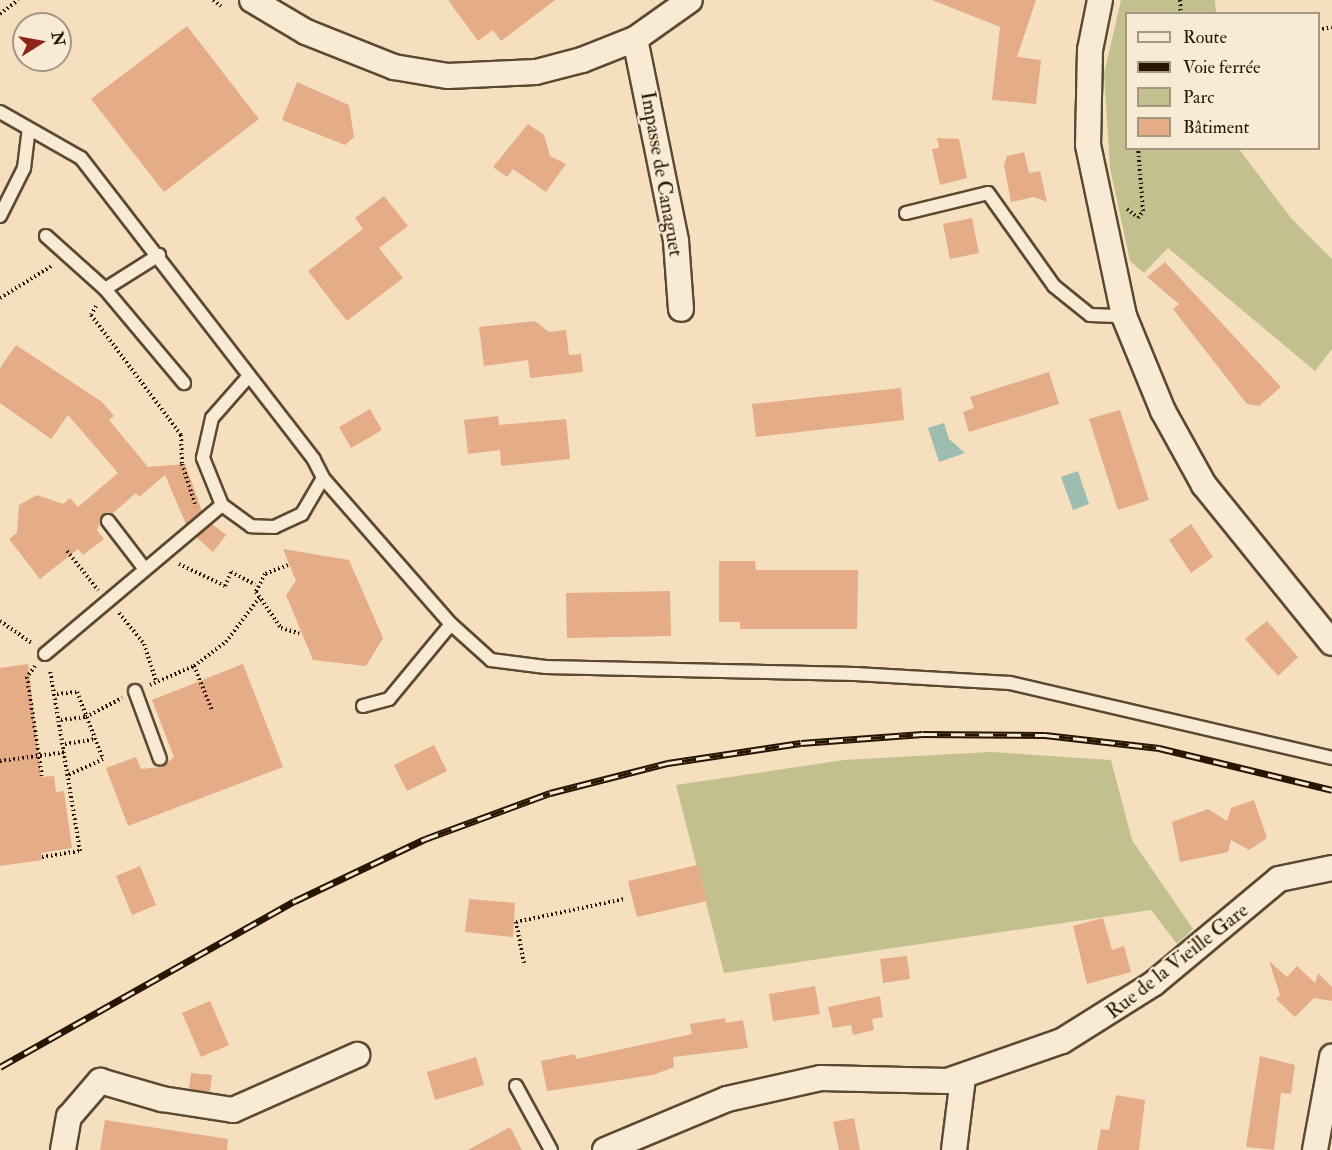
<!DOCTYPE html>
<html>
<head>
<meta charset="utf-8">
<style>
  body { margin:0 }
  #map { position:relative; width:1332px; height:1150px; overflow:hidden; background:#f6dfbf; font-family:"IM FELL Double Pica",serif }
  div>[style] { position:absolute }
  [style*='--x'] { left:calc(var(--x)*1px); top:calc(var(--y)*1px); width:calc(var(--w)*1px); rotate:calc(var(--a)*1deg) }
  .green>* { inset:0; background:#c2c08e }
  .water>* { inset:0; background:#9dbdb1 }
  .building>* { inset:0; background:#e4ac87 }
  .path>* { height:4px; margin-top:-2px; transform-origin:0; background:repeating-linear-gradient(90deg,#271701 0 1.5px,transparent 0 4.5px) }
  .roads { filter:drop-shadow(2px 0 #5b4930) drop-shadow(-2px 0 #5b4930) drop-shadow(0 2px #5b4930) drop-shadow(0 -2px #5b4930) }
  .lane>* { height:12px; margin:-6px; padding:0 6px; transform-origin:6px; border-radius:6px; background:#f9ead5 }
  .street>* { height:24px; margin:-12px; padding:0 12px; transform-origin:12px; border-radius:12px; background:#f9ead5 }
  .rail>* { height:7px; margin-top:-3.5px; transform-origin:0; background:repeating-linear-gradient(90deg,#f9ead5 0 14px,#271701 0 28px); box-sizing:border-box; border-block:2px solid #271701 }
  span { translate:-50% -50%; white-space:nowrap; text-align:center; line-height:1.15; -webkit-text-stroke:4.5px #f9ead5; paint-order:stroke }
  .street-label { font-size:20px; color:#271701 }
  .legend { position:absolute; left:1125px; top:12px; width:195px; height:138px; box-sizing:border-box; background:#f9ead5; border:2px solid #a59680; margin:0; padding:8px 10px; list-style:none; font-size:18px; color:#271701 }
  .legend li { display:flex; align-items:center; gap:12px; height:30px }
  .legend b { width:30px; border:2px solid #a59680 }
  .north { position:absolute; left:12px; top:12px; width:60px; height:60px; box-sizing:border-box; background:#f9ead5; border:2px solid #a59680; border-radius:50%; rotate:79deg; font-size:16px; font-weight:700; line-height:24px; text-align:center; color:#271701 }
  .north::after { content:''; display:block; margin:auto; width:21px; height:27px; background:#8f2418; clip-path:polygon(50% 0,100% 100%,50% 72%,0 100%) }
</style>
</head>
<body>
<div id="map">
  <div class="green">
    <i style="clip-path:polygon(1121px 0,1215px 0,1216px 13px,1126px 14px,1126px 148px,1239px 149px,1291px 218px,1332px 259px,1332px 349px,1315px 371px,1168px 248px,1144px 273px,1130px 261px,1110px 168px,1104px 74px)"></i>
    <i style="clip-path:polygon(991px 752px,1111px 760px,1132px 840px,1193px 929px,1177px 944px,1151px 910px,724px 973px,676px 785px,844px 760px)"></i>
  </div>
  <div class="water">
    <i style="clip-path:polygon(944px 423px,949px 439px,965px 453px,939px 462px,928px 428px)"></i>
    <i style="clip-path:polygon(1078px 471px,1089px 504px,1073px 510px,1061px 477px)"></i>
  </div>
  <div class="building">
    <i style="clip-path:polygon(448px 0,555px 0,501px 41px,493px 30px,478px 41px)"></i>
    <i style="clip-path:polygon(932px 0,1036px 0,1017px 57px,1041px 60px,1036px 104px,992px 100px,1000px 27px)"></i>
    <i style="clip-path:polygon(187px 26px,259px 119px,164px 192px,91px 99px)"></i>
    <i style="clip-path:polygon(297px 82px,349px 105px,354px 137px,345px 145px,282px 120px)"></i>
    <i style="clip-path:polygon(528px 124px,544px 135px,550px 156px,566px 164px,546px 192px,513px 169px,507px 177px,493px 167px)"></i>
    <i style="clip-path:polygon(937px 138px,959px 139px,967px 178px,940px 185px,932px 149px,939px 148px)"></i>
    <i style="clip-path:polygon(1024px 152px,1029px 173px,1040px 171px,1047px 202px,1034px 197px,1011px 202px,1004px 165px,1007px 156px)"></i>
    <i style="clip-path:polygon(384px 196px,408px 226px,379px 248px,403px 278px,347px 321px,308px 271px,363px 229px,355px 218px)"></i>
    <i style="clip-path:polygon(972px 218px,979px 253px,950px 259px,943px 224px)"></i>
    <i style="clip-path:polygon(1165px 262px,1281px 387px,1259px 406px,1247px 404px,1173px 309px,1179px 304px,1147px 277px)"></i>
    <i style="clip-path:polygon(535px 321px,549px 332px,566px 330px,569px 355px,581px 354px,583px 372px,530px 378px,528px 360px,484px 366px,479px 327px)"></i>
    <i style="clip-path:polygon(16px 345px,102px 402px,114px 416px,109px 420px,148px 467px,185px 464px,202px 511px,186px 524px,165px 475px,139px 497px,136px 493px,112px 514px,103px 515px,97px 530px,104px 539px,83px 555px,78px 549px,40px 579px,9px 539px,17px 533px,19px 505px,37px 495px,63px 504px,70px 498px,78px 507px,118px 473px,68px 415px,51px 439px,0 403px,0 368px)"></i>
    <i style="clip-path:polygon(1049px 372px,1059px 404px,969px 432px,963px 412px,974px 408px,970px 397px)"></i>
    <i style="clip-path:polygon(901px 388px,904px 420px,756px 437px,752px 404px)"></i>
    <i style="clip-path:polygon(370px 409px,382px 430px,351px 448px,339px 427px)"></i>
    <i style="clip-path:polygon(1120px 410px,1149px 500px,1118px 510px,1089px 419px)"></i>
    <i style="clip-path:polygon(498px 416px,499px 425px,566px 419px,570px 459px,501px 466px,500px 450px,468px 454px,464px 420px)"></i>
    <i style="clip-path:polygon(212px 524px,226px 535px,213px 552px,196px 537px)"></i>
    <i style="clip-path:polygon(1191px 524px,1213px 557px,1191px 573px,1169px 540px)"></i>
    <i style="clip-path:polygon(283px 549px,349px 560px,383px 638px,366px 666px,313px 660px,286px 595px,296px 581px)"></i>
    <i style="clip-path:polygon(719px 561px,755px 561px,756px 570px,858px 570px,857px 629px,740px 629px,740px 622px,719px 622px)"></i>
    <i style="clip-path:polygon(670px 591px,671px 636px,567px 638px,566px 593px)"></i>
    <i style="clip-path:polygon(1267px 621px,1298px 657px,1278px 676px,1245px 639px)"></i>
    <i style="clip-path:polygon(28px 664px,41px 777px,54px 776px,56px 792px,64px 791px,72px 848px,41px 853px,42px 860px,0 866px,0 668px)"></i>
    <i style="clip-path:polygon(243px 664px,283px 767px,128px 826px,106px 768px,136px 757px,141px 769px,162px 767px,174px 757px,152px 700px)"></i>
    <i style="clip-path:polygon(434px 745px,447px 771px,407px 791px,394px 765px)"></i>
    <i style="clip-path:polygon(1254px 800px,1267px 838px,1249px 850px,1231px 840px,1228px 852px,1180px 862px,1172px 822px,1208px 809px,1227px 821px,1231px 808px)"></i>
    <i style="clip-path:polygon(698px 865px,707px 901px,637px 917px,628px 881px)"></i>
    <i style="clip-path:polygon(140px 866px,156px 905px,132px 915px,116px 876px)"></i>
    <i style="clip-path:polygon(469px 899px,515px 903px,513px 937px,465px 932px)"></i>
    <i style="clip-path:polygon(1103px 918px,1112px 950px,1124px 946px,1131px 972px,1087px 984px,1073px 926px)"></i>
    <i style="clip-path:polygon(907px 956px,910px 979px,883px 983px,880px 959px)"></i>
    <i style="clip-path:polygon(1269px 961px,1287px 977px,1297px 966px,1315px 983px,1318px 973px,1332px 987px,1332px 1001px,1314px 998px,1295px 1017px,1276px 999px,1280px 995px)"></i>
    <i style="clip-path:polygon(815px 986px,820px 1014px,773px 1021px,769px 994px)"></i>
    <i style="clip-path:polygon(880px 996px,883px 1017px,872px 1019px,874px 1030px,853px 1035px,851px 1025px,833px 1028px,828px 1007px)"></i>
    <i style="clip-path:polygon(210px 1001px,229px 1045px,201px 1057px,182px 1013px)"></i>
    <i style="clip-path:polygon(725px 1018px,726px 1023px,743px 1020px,748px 1048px,673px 1057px,674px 1067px,653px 1075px,547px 1091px,541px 1061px,575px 1054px,576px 1059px,692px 1034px,690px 1024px)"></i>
    <i style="clip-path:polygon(1260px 1056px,1295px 1065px,1291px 1094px,1281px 1093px,1274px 1150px,1246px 1147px)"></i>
    <i style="clip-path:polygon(476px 1057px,484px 1085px,435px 1100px,427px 1072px)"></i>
    <i style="clip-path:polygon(191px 1073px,212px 1075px,210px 1092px,189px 1089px)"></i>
    <i style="clip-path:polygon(1116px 1095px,1145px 1100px,1139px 1150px,1097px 1150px,1101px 1129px,1109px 1130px)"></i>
    <i style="clip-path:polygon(854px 1118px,860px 1150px,839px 1150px,833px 1122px)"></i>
    <i style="clip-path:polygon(105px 1120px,228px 1139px,227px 1150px,100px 1150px)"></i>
    <i style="clip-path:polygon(510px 1127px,522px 1150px,468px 1150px)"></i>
  </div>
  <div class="path">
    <i style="--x:213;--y:0;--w:10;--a:37"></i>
    <i style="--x:1180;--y:0;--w:13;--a:86"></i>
    <i style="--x:0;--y:14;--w:23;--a:-38"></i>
    <i style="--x:1318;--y:30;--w:14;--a:-12"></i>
    <i style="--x:1127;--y:209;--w:14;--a:39"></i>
    <i style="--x:1138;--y:218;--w:9;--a:-54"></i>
    <i style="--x:1143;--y:211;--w:63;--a:-94.5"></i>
    <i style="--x:0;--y:298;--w:62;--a:-31.9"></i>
    <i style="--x:96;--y:306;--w:10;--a:119"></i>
    <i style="--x:91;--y:315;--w:150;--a:53.1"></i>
    <i style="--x:181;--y:435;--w:29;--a:88"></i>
    <i style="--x:182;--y:464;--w:45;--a:72"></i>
    <i style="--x:67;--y:551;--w:50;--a:51.5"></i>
    <i style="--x:179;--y:564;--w:51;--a:25.6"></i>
    <i style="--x:225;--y:586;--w:15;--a:-67"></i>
    <i style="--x:231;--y:572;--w:27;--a:27"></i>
    <i style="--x:288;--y:565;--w:25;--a:159"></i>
    <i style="--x:265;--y:574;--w:20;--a:117"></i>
    <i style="--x:256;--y:592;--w:44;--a:55.2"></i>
    <i style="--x:281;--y:628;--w:19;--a:16"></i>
    <i style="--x:119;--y:613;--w:40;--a:51"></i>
    <i style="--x:144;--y:644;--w:40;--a:72"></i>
    <i style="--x:0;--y:621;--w:40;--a:34.9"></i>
    <i style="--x:35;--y:666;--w:14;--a:126"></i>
    <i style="--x:27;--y:677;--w:100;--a:81.4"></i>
    <i style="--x:194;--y:666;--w:48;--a:67.8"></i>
    <i style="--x:150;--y:685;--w:48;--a:-23.4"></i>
    <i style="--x:194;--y:666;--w:40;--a:-37"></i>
    <i style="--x:226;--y:642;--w:55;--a:-53.1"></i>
    <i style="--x:57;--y:694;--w:20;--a:-6"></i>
    <i style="--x:77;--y:692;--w:72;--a:68.8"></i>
    <i style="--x:103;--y:759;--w:38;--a:155"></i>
    <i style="--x:61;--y:720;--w:25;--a:-7"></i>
    <i style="--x:86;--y:717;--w:41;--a:-27.8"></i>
    <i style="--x:65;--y:744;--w:30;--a:-9"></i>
    <i style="--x:0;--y:761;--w:67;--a:-7.8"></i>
    <i style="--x:42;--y:857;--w:38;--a:-9"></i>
    <i style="--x:80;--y:851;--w:183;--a:-99.4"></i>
    <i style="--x:524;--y:963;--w:42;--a:-101"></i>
    <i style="--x:516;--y:922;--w:110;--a:-12"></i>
  </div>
  <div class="roads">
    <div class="lane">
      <i style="--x:0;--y:112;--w:93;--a:29.6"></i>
      <i style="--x:81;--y:158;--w:381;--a:52.3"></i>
      <i style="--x:314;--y:460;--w:20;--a:63"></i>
      <i style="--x:323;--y:478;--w:42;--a:120.3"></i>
      <i style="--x:302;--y:514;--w:31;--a:155"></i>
      <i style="--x:274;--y:527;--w:23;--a:-178"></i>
      <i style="--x:251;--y:526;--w:36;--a:-144"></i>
      <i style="--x:222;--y:505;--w:51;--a:-112"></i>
      <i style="--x:203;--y:458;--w:41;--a:-77.3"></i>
      <i style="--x:212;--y:418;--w:55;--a:-48.7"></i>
      <i style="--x:906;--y:213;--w:84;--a:-13.7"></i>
      <i style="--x:988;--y:193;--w:114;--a:54.6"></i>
      <i style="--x:1054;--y:286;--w:46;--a:38.9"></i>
      <i style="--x:1090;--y:315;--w:34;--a:2"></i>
      <i style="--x:0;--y:216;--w:54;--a:-63.4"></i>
      <i style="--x:24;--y:168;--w:38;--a:-83"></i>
      <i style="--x:46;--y:236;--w:79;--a:41.9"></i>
      <i style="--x:105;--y:289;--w:123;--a:50"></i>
      <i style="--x:105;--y:289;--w:64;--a:-32.2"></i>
      <i style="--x:323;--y:478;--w:194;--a:48.8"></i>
      <i style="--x:451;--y:624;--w:54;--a:42"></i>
      <i style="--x:491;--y:660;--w:55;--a:7.3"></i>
      <i style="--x:546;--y:667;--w:309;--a:1.3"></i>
      <i style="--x:855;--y:674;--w:155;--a:3.3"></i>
      <i style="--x:1010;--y:683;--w:331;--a:13.1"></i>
      <i style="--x:108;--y:521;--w:59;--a:52.5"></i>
      <i style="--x:45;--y:654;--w:231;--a:-40.1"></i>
      <i style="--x:135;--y:691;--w:72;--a:69.8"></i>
      <i style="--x:363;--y:706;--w:27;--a:-15"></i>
      <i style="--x:389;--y:699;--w:97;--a:-50.4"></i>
      <i style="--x:516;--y:1086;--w:73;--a:61.3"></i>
    </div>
    <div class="street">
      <i style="--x:252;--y:0;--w:63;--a:30.7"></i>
      <i style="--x:306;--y:32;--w:95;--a:21.7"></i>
      <i style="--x:394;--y:67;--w:55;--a:9.5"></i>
      <i style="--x:448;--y:76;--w:88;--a:-2.6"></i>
      <i style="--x:536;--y:72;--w:48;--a:-14.6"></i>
      <i style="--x:582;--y:60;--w:57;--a:-21.6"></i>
      <i style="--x:635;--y:39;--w:67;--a:-35.3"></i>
      <i style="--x:1100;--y:0;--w:51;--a:101.3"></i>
      <i style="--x:1090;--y:50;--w:95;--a:91.2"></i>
      <i style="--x:1088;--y:145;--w:175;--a:78.1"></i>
      <i style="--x:1124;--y:316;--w:103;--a:67.7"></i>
      <i style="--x:1163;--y:411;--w:85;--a:61"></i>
      <i style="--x:1204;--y:485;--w:203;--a:51"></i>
      <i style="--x:635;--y:39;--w:206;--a:78.5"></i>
      <i style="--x:676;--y:241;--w:68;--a:85.8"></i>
      <i style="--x:63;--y:1150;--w:34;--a:-80"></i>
      <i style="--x:69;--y:1117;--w:48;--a:-49.3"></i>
      <i style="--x:100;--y:1081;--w:65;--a:16.2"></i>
      <i style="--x:162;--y:1099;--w:72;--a:8.8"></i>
      <i style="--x:233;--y:1110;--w:136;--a:-23.9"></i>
      <i style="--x:605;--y:1150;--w:132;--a:-22.7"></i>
      <i style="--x:727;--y:1099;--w:96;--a:-12.6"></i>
      <i style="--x:821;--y:1078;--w:126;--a:1.4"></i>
      <i style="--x:947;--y:1081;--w:122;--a:-19.2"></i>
      <i style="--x:1062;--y:1041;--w:107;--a:-32.1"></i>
      <i style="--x:1153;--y:984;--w:164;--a:-39.8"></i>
      <i style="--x:1279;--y:879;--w:54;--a:-11.7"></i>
      <i style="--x:954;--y:1150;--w:73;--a:-82.9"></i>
      <i style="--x:1315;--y:1150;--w:95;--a:-79.6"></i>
    </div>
  </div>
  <div class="rail">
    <i style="--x:0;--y:1067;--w:338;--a:-29.4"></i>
    <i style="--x:295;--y:901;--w:144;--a:-25.5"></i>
    <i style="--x:425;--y:839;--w:133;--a:-20.2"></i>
    <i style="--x:550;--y:793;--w:122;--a:-14.3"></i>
    <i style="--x:668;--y:763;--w:134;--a:-8.6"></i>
    <i style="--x:801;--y:743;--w:122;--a:-4.2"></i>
    <i style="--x:923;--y:734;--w:122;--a:0.5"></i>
    <i style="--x:1045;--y:735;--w:115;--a:6.5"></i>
    <i style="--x:1159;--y:748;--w:178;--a:13.6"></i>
  </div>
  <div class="street-label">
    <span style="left:662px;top:174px;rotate:80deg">Impasse de Canaguet</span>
    <span style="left:1177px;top:961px;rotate:-38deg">Rue de la Vieille Gare</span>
  </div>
  <ul class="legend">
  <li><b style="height:8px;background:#f9ead5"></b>Route</li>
  <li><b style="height:8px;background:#271701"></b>Voie ferrée</li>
  <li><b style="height:16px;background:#c2c08e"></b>Parc</li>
  <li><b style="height:16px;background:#e4ac87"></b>Bâtiment</li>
  </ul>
  <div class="north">N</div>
</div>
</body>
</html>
